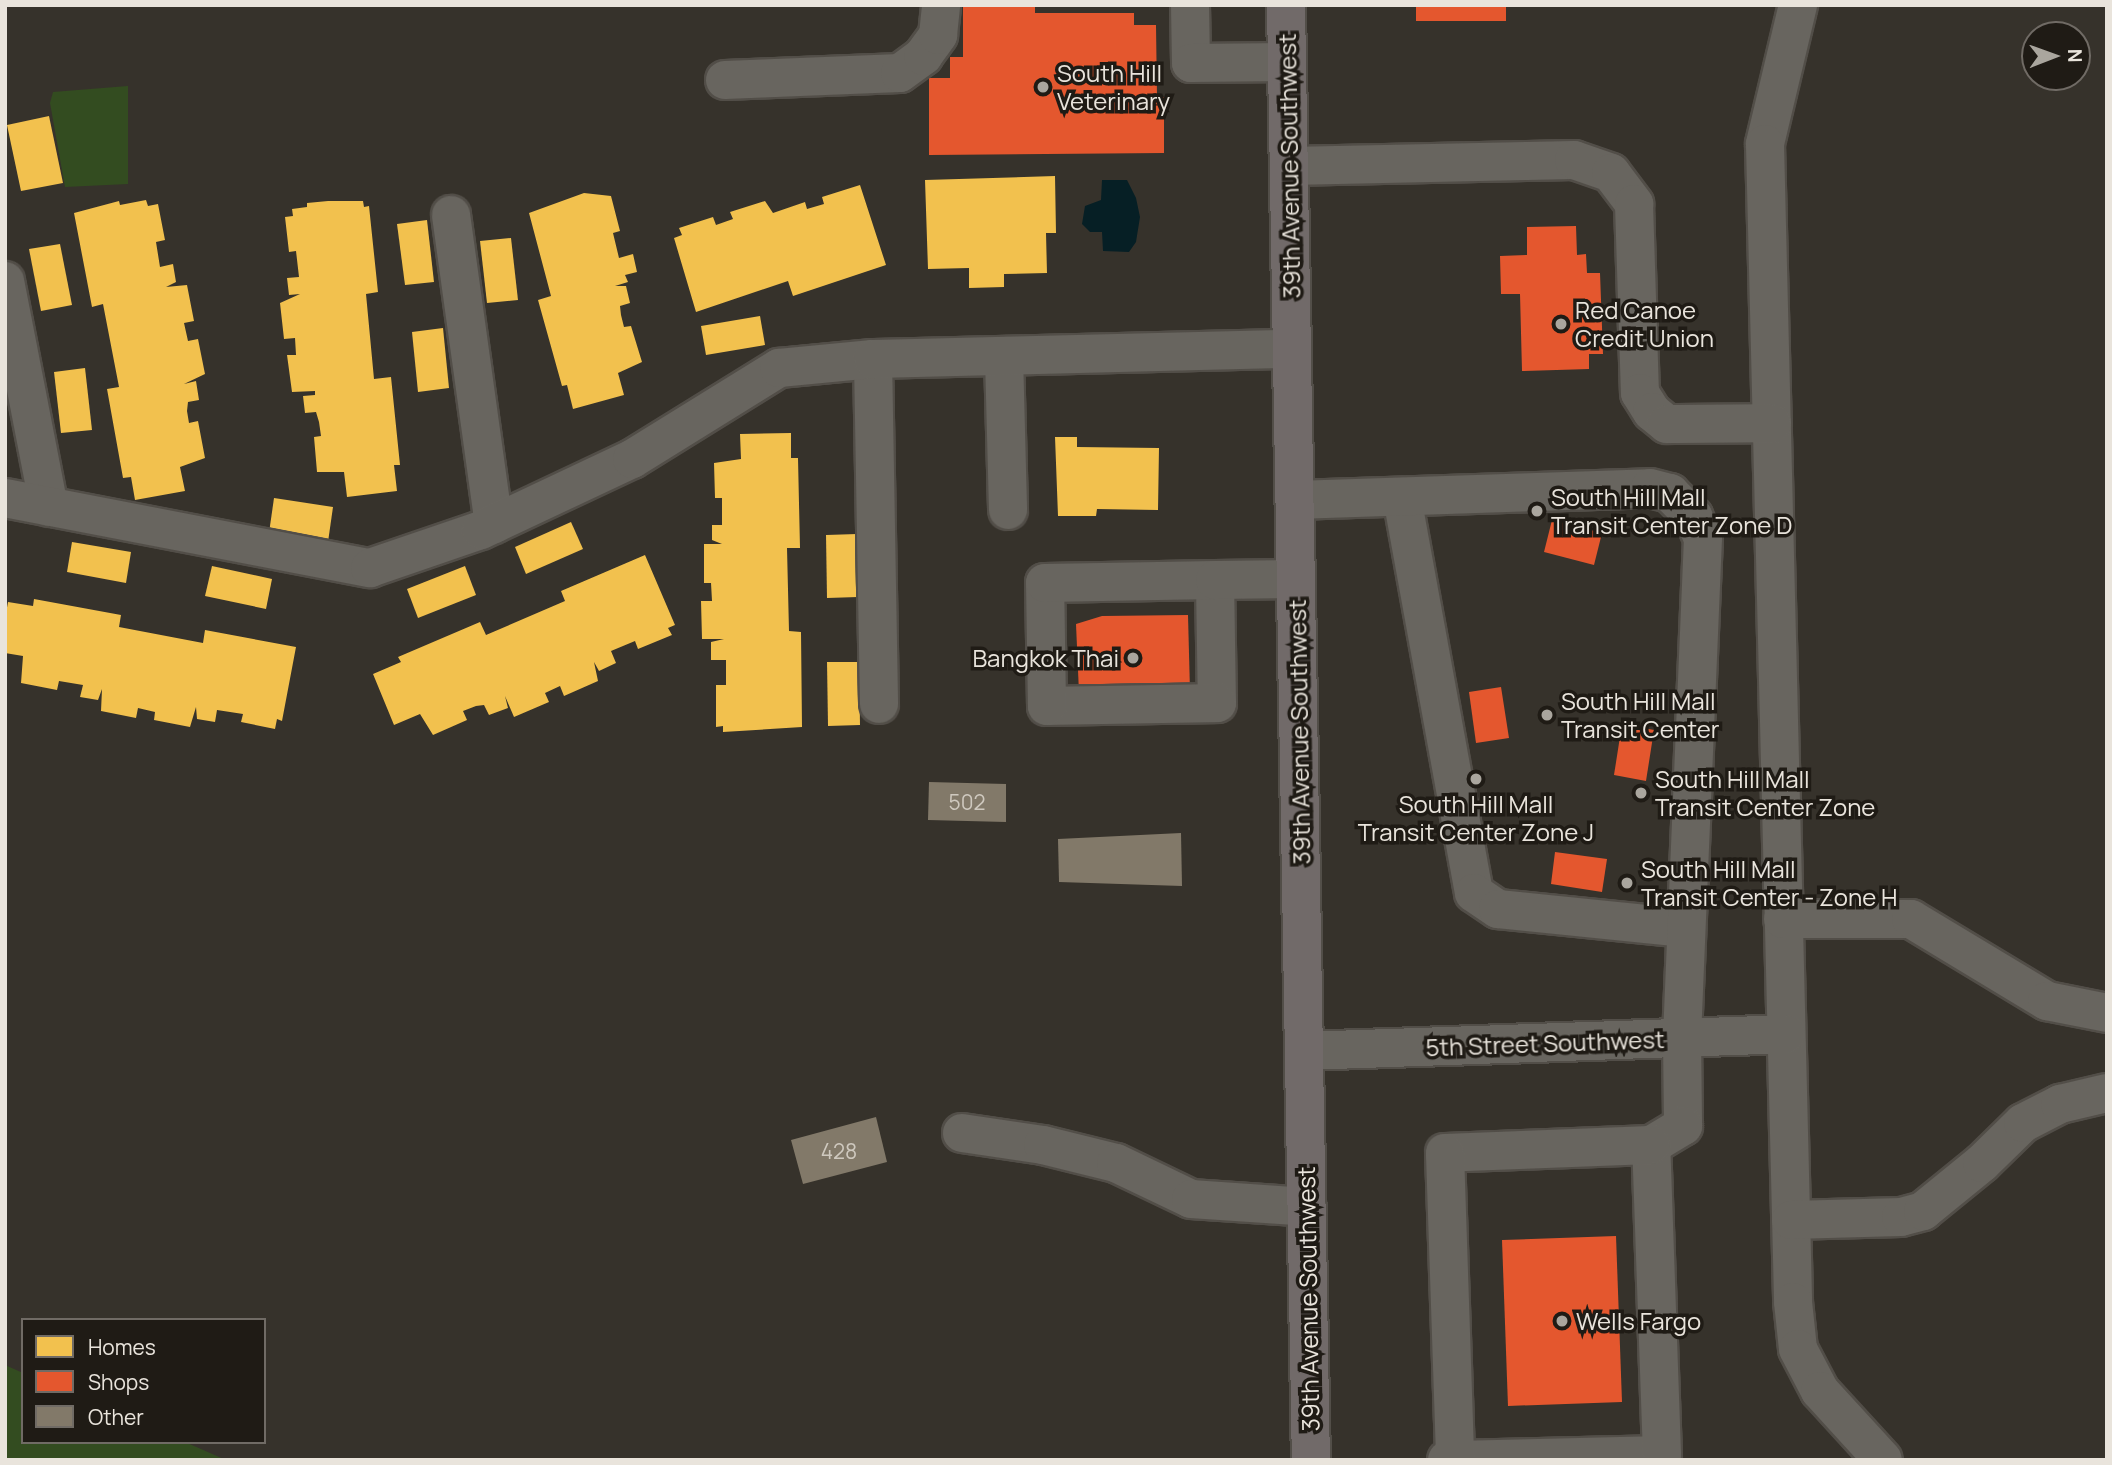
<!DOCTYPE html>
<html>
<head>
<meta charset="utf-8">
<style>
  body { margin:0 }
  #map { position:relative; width:2112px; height:1465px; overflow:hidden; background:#36322b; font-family:Manrope,sans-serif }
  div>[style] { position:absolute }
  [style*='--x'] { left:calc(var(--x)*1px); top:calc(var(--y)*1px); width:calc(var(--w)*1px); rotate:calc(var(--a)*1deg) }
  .green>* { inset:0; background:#334c20 }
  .water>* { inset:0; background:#061f25 }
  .homes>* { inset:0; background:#f2c14e }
  .shops>* { inset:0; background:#e4572e }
  .building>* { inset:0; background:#827969 }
  .roads { filter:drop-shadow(2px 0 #524e48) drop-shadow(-2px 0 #524e48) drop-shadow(0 2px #524e48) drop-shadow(0 -2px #524e48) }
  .minor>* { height:38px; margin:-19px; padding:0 19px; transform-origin:19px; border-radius:19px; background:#68655f }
  .major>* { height:38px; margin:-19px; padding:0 19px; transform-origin:19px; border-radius:19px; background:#716a69 }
  .dots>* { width:19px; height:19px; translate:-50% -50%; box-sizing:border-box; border:4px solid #1f1b15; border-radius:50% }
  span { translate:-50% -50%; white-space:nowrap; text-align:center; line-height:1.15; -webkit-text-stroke:7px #1f1b15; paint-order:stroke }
  .number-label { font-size:21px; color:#cfc9bf }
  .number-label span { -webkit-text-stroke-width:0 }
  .poi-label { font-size:24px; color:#e9e4dc }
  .left { translate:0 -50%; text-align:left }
  .right { translate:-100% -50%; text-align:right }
  .street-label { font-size:24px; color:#e9e4dc }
  .frame { position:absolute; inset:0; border:7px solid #e9e4dc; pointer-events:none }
  .legend { position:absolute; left:21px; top:1318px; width:245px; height:126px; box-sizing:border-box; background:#1f1b15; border:2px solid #706b65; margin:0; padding:9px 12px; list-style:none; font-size:21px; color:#e9e4dc }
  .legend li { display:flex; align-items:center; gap:14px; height:35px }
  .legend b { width:35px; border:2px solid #706b65 }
  .north { position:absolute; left:2021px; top:21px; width:70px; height:70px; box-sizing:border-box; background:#1f1b15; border:2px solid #706b65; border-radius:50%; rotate:89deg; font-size:19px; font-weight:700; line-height:28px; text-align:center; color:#e9e4dc }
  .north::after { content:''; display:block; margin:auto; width:24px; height:32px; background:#aaa69e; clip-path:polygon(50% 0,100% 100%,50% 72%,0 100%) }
</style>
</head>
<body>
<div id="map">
  <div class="green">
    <i style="clip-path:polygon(128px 86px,128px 184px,65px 187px,50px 103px,53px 92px)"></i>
    <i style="clip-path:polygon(5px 1365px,23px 1373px,23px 1442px,185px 1442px,226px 1460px,5px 1460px)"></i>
  </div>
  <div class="water">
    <i style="clip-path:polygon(1102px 180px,1127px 180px,1136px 198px,1140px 217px,1136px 242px,1129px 252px,1103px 251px,1102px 232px,1090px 232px,1082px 224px,1085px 206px,1101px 200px)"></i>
  </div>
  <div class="homes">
    <i style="clip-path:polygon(49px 116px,63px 183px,21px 191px,7px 125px)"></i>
    <i style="clip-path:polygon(1055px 176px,1056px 233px,1046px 233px,1047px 273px,1004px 274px,1004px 287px,969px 288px,969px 268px,928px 269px,925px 180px)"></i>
    <i style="clip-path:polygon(860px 185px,886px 265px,793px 296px,788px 281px,696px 312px,674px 238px,682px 235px,679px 228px,713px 217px,716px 225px,733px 219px,730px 212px,765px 201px,773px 213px,805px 202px,807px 209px,824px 204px,822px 197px)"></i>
    <i style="clip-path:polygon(584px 193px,611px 196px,620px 231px,613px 233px,619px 258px,633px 254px,637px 272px,625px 275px,628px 282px,615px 286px,626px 286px,630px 303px,620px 306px,621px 315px,624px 327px,631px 326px,642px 362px,618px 373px,624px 395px,573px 409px,567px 385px,562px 386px,538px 300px,551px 296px,529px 213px)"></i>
    <i style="clip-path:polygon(146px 200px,148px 206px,158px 204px,165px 240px,156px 242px,160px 267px,173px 264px,176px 282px,166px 287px,187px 285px,194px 321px,184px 323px,188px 341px,198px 339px,205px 374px,184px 384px,196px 381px,199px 400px,188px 402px,187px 411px,189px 423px,198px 421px,205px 458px,180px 467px,185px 491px,135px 500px,131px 477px,123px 478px,107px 389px,119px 387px,103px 304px,92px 307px,74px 213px,119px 201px,120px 205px)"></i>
    <i style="clip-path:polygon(328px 201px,363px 201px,364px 207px,369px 206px,378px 292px,366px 294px,374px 379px,391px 377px,400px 465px,394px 465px,397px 491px,347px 497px,344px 472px,317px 472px,314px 437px,321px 436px,319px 422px,316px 412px,305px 413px,303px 396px,315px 395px,315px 391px,292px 392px,287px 355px,296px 355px,295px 338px,284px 339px,280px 303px,300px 294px,289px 295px,287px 278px,299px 277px,296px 251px,289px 252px,285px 217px,293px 216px,292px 209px,307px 207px,307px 203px)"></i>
    <i style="clip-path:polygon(427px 220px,434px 282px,405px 285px,397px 224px)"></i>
    <i style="clip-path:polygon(511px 238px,518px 300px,487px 303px,480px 241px)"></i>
    <i style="clip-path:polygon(60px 244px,72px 305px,41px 311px,29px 249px)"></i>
    <i style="clip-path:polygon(760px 316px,765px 345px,706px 355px,701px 326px)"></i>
    <i style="clip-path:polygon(443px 328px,449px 388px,418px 392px,412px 332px)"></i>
    <i style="clip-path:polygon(85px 368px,92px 430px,61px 433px,54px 372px)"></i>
    <i style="clip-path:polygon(791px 433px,791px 458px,798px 458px,800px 548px,787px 548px,789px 631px,801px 632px,802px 727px,723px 732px,723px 726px,716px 727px,716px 685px,726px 685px,726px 660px,711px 660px,711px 642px,724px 639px,702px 639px,701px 601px,712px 601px,711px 583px,704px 583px,704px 544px,722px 544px,712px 540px,712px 525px,722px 525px,722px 498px,715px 498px,714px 463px,741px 459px,740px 434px)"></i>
    <i style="clip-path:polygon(1055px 437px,1077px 437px,1077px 447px,1159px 448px,1158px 510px,1097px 509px,1096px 516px,1058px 516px)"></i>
    <i style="clip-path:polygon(274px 498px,333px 507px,328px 542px,269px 533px)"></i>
    <i style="clip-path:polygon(571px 522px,583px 549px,526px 574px,515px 547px)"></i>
    <i style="clip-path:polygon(857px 534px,858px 597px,827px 598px,826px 535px)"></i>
    <i style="clip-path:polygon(72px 542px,131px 552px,126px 583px,67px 572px)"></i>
    <i style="clip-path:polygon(645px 555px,675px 625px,668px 628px,672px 635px,638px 649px,635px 641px,611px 651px,616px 663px,599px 671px,594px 662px,598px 681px,564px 696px,560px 686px,545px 693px,549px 702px,514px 717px,505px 696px,508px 708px,489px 715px,484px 705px,476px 706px,463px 711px,467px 720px,433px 735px,420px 714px,394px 725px,373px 674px,401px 662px,398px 657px,480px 622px,486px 635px,565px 601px,561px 591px)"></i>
    <i style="clip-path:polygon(212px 566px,272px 579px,266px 609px,205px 596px)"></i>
    <i style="clip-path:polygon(465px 566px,476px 595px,418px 618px,407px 589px)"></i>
    <i style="clip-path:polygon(34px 599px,121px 615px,119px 627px,203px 643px,205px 630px,296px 647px,282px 721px,277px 719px,275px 729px,241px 722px,243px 714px,217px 710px,215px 722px,197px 719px,196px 707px,190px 727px,154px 720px,155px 712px,138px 708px,136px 718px,101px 711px,102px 689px,98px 700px,80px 697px,83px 685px,59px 681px,57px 690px,21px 683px,23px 656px,5px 653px,5px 619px,8px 602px,33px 606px)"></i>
    <i style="clip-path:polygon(827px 662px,859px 662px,860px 725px,828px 726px)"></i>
  </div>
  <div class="shops">
    <i style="clip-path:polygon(963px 5px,1035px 5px,1035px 13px,1134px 13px,1134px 25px,1156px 25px,1157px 97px,1164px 97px,1164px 153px,929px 155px,929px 78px,950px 78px,950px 57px,963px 57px)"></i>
    <i style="clip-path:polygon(1416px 5px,1506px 5px,1506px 21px,1416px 21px)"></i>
    <i style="clip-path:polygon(1576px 226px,1577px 255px,1586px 254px,1587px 273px,1600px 273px,1603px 354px,1589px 354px,1589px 369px,1522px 371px,1520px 294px,1501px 294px,1500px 256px,1527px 255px,1527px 227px)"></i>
    <i style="clip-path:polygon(1552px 520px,1602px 533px,1594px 565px,1544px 552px)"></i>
    <i style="clip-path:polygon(1188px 615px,1190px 692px,1079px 693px,1076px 624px,1102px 616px)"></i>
    <i style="clip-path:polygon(1501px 687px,1509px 738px,1476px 743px,1469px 692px)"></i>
    <i style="clip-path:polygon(1622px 724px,1654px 730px,1646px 781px,1614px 775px)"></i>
    <i style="clip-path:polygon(1555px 852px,1607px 859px,1602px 892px,1551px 884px)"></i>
    <i style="clip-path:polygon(1616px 1236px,1622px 1402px,1508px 1406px,1502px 1240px)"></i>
  </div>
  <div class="building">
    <i style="clip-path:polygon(929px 782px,1006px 784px,1006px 822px,928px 820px)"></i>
    <i style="clip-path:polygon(1181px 833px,1182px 886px,1059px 882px,1058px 839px)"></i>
    <i style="clip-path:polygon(876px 1117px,887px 1162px,803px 1184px,791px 1140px)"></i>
  </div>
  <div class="roads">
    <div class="minor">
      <i style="--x:1190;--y:5;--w:58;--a:89"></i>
      <i style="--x:1191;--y:63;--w:96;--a:-0.6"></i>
      <i style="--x:1798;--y:5;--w:143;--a:103.4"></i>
      <i style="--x:1765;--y:144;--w:1158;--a:88.61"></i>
      <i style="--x:1793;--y:1302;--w:47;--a:83.9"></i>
      <i style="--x:1798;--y:1349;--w:47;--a:62.4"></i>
      <i style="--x:1820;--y:1391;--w:93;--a:47.6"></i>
      <i style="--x:725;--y:80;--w:175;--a:-2.3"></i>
      <i style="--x:900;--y:73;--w:29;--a:-36"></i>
      <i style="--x:923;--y:56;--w:26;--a:-54"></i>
      <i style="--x:938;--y:35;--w:30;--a:-84"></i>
      <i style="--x:1289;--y:166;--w:285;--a:-1.2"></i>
      <i style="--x:1574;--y:160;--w:39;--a:19"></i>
      <i style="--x:1611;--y:173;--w:39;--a:53"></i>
      <i style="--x:1634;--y:204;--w:189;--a:88.2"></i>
      <i style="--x:1640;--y:393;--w:22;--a:58"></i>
      <i style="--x:1652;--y:412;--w:19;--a:39"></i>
      <i style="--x:1667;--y:424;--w:105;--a:-0.5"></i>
      <i style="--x:451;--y:215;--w:312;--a:82.1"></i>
      <i style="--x:5;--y:281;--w:230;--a:79"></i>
      <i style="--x:1004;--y:356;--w:154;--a:88.5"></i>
      <i style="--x:873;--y:359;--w:345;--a:89"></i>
      <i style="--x:1402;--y:497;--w:402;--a:79.7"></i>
      <i style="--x:1474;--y:893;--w:29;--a:34"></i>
      <i style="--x:1498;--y:909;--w:188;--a:5.8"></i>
      <i style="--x:5;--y:498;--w:372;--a:10.9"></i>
      <i style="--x:370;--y:568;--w:117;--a:-18.9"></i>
      <i style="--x:481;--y:530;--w:167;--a:-25.2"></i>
      <i style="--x:632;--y:459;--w:173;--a:-31.8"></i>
      <i style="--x:779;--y:368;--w:94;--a:-5.5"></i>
      <i style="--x:873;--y:359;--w:419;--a:-1.4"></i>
      <i style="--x:1295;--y:500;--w:355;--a:-1.9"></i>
      <i style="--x:1650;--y:488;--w:21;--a:14"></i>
      <i style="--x:1670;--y:493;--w:33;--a:45"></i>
      <i style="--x:1693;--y:516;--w:24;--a:66"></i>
      <i style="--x:1703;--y:538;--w:500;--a:92.41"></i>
      <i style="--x:1682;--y:1038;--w:88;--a:89.3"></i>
      <i style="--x:1683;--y:1126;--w:37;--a:149"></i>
      <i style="--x:1215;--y:580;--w:123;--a:89.1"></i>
      <i style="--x:1217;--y:703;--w:170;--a:179"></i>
      <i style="--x:1047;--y:706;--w:123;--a:-90.9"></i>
      <i style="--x:1045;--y:583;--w:170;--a:-1"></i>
      <i style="--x:1215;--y:580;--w:81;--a:-0.7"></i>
      <i style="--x:1783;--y:919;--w:128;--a:0"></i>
      <i style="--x:1911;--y:919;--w:159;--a:31.1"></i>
      <i style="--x:2047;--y:1001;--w:61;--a:11.3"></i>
      <i style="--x:1304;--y:1051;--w:482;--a:-2"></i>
      <i style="--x:962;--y:1133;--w:82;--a:8.4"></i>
      <i style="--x:1043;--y:1145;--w:75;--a:13.9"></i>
      <i style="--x:1116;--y:1163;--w:83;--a:25.6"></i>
      <i style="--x:1191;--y:1199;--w:116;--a:3.9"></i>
      <i style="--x:1791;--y:1220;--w:110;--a:-1.6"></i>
      <i style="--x:1901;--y:1217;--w:23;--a:-15"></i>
      <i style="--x:1923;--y:1211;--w:76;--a:-39.1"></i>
      <i style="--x:1982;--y:1163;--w:57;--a:-44.3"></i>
      <i style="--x:2023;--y:1123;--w:42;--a:-27.2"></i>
      <i style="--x:2060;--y:1104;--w:48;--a:-13.2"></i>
      <i style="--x:1447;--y:1460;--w:8;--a:0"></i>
      <i style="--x:1455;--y:1460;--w:207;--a:-1.4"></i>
      <i style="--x:1662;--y:1455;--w:310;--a:-92"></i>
      <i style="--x:1651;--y:1145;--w:206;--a:177.8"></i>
      <i style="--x:1445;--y:1153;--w:307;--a:88.1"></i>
    </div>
    <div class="major">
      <i style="--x:1286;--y:5;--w:1455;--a:89.02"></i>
    </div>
  </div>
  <div class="dots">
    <i style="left:1043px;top:87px;background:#aaa69e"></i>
    <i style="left:1561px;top:324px;background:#aaa69e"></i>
    <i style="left:1537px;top:511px;background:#aaa69e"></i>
    <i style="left:1133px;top:658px;background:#aaa69e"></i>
    <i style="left:1547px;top:715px;background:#aaa69e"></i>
    <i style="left:1476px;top:779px;background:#aaa69e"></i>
    <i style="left:1641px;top:793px;background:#aaa69e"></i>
    <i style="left:1627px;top:883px;background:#aaa69e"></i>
    <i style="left:1562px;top:1321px;background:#aaa69e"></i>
  </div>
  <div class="number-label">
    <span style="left:967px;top:802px">502</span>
    <span style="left:839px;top:1151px">428</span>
  </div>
  <div class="poi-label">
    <span class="left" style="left:1057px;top:87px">South Hill<br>Veterinary</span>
    <span class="left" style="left:1575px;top:324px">Red Canoe<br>Credit Union</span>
    <span class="left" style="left:1551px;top:511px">South Hill Mall<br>Transit Center Zone D</span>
    <span class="right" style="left:1119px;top:658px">Bangkok Thai</span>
    <span class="left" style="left:1561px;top:715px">South Hill Mall<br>Transit Center</span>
    <span class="left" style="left:1655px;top:793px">South Hill Mall<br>Transit Center Zone</span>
    <span style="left:1476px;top:818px">South Hill Mall<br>Transit Center Zone J</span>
    <span class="left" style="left:1641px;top:883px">South Hill Mall<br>Transit Center - Zone H</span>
    <span class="left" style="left:1576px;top:1321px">Wells Fargo</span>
  </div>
  <div class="street-label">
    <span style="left:1289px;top:166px;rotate:-91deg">39th Avenue Southwest</span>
    <span style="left:1299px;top:732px;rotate:-91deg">39th Avenue Southwest</span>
    <span style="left:1545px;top:1043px;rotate:-2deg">5th Street Southwest</span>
    <span style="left:1308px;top:1299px;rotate:-91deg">39th Avenue Southwest</span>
  </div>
  <div class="frame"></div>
  <ul class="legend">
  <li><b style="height:19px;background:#f2c14e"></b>Homes</li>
  <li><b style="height:19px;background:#e4572e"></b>Shops</li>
  <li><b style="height:19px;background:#827969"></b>Other</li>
  </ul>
  <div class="north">N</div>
</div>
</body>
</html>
